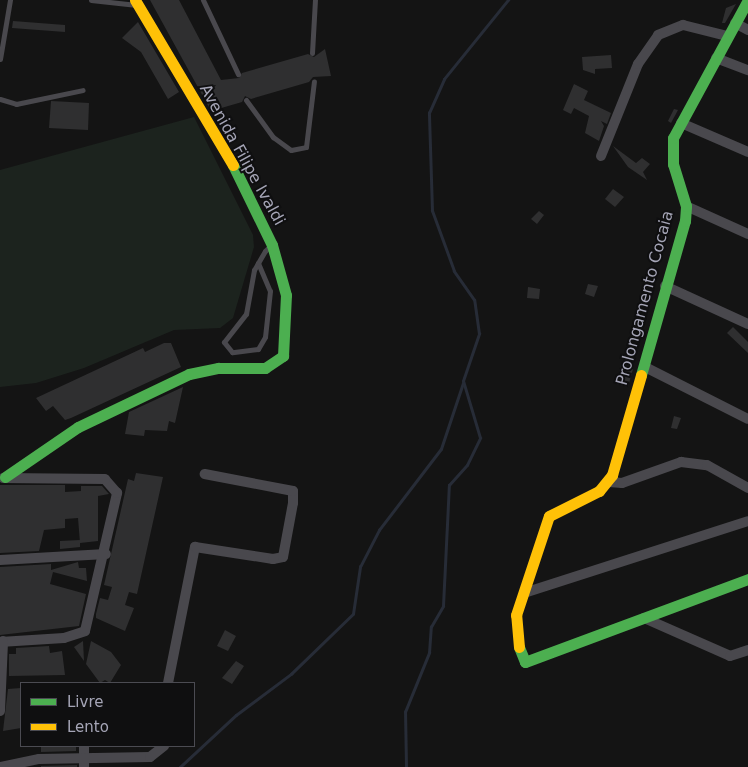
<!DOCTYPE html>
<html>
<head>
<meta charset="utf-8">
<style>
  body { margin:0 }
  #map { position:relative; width:748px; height:767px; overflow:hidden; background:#141414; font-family:"DejaVu Sans",sans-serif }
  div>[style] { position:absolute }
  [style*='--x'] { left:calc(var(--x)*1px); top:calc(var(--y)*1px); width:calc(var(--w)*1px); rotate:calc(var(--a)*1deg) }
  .green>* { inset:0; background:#1c231e }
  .stream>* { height:2.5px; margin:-1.25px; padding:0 1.25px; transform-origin:1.25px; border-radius:1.25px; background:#272c37 }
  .building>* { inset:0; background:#2f2f30 }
  .lane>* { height:5px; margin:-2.5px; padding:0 2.5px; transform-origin:2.5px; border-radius:2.5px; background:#49484d }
  .street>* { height:10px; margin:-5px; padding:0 5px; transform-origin:5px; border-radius:5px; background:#49484d }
  .fast>* { height:11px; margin:-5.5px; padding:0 5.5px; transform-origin:5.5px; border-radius:5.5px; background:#4caf50 }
  .slow>* { height:11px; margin:-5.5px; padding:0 5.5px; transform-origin:5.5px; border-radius:5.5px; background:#ffc107 }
  span { translate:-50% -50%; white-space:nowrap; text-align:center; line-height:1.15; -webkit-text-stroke:4px #0f0f10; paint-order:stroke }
  .street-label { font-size:16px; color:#a5a5b6 }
  .legend { position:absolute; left:20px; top:682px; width:175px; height:65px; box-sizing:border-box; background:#0f0f10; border:1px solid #4b4b52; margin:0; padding:6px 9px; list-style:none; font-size:15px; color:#a5a5b6 }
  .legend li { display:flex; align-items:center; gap:10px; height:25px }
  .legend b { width:25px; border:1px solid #4b4b52 }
</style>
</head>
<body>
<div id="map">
  <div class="green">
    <i style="clip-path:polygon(194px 117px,253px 235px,254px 247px,233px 318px,220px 328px,174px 330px,84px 368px,36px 383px,0 387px,0 170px)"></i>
  </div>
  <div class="stream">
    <i style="--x:180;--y:767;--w:76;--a:-42.9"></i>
    <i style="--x:236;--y:715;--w:69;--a:-36.7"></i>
    <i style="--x:291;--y:674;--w:86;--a:-44.1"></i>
    <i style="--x:353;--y:614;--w:48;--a:-81.5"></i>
    <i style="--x:360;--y:567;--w:42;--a:-62.8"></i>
    <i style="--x:379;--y:530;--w:102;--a:-52.6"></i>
    <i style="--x:441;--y:449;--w:70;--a:-71.6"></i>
    <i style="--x:406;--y:767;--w:55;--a:-91"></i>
    <i style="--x:405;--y:712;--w:64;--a:-67.9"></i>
    <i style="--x:429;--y:653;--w:26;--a:-86"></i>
    <i style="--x:431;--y:627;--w:24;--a:-60"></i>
    <i style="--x:443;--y:606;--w:121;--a:-87.2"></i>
    <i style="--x:449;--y:485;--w:27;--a:-48"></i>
    <i style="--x:467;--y:465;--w:30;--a:-64"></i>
    <i style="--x:480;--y:438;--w:59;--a:-106.6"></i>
    <i style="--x:463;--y:381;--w:50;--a:-71.2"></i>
    <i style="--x:479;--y:334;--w:34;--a:-98"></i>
    <i style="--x:474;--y:300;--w:35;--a:-125"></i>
    <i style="--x:454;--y:271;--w:64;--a:-110.1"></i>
    <i style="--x:432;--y:211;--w:98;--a:-91.8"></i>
    <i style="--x:429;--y:113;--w:37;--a:-66"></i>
    <i style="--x:444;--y:79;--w:102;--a:-51"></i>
  </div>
  <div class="building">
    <i style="clip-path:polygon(150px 0,179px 0,221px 80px,239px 78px,242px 73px,308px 54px,314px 57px,325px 49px,331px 76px,313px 77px,309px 82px,251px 99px,245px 96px,242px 102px,211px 111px)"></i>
    <i style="clip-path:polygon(736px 4px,725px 23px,722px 23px,726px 8px)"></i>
    <i style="clip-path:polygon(13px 21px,65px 25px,65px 32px,12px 28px)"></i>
    <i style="clip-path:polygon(138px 22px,179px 92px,168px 99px,141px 52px,122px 38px)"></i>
    <i style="clip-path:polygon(611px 55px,612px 68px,595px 69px,595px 74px,583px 70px,582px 57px)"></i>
    <i style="clip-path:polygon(574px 84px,588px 91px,584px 100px,611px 113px,607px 124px,601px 121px,604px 126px,599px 141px,585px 133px,589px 116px,574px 108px,571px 114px,563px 110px)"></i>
    <i style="clip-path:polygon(51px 101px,89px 103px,88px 130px,49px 128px)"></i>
    <i style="clip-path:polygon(674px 109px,678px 110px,671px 123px,668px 121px)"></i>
    <i style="clip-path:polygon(613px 146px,636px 163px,642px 158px,650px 164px,643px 172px,647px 180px,628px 167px)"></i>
    <i style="clip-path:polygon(613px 189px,624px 197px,615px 207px,605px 199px)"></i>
    <i style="clip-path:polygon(539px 211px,544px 215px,537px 224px,531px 219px)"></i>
    <i style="clip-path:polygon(588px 284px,598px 286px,594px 297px,585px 294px)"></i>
    <i style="clip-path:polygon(528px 287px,540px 289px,539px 299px,527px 298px)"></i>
    <i style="clip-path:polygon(733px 327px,748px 342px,748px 353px,727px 333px)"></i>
    <i style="clip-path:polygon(164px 343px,171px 343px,181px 367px,71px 418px,65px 420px,53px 406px,46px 411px,36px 398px,143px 348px,145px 352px)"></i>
    <i style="clip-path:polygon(621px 365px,633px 369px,628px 387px,616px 384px)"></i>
    <i style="clip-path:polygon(183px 387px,175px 423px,169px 421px,167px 431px,145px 430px,144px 436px,125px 434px,129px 412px)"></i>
    <i style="clip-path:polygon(674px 416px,681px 418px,677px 429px,671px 428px)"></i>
    <i style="clip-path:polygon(136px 473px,163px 477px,137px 594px,129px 592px,125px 605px,134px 608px,125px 631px,96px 618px,96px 614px,100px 598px,108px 600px,112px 587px,104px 585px,128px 479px,134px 481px)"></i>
    <i style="clip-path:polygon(0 485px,65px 485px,65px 492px,81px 491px,81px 486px,102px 486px,109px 494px,98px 496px,98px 541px,80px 543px,78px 518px,65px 519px,65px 528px,44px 530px,39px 551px,0 553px)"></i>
    <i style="clip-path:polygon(80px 540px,80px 547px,60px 549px,60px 541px)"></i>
    <i style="clip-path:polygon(78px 562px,79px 568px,86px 568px,87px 581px,53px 572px,50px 584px,86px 594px,79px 626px,0 635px,0 567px,51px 564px,51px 570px)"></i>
    <i style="clip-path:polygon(225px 630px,236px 636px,228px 651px,217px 646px)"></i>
    <i style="clip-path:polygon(83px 641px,84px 661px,74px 647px)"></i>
    <i style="clip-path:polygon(91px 641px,111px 652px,121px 665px,110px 683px,105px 680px,100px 683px,86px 664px)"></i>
    <i style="clip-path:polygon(49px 646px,50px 653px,62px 651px,65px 675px,9px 676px,9px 654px,16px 654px,16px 648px)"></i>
    <i style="clip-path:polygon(236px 661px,244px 666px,232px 684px,222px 678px)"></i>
    <i style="clip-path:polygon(21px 688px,21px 728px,3px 731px,8px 689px)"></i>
    <i style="clip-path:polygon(41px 746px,76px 746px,76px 751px,41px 752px)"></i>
    <i style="clip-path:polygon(77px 765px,77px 767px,41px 767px,41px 766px)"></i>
  </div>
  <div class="lane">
    <i style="--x:91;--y:0;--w:46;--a:6.2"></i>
    <i style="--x:203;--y:0;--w:82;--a:64.7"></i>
    <i style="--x:312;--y:53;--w:53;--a:-86.8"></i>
    <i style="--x:0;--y:59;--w:60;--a:-80.4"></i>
    <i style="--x:0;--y:99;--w:17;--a:17"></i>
    <i style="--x:16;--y:104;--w:68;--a:-11.8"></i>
    <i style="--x:246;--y:100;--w:46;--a:53.9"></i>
    <i style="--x:273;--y:137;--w:22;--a:36"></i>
    <i style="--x:291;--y:150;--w:15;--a:-11"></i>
    <i style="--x:306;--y:147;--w:66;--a:-83.1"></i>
    <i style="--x:258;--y:263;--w:30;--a:67"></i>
    <i style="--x:270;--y:291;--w:46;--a:96.2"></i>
    <i style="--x:265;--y:337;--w:14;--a:120"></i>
    <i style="--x:258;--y:349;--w:26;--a:173"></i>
    <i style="--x:232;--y:352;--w:13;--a:-129"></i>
    <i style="--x:224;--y:342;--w:36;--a:-52"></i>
    <i style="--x:246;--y:314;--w:45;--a:-79.7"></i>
    <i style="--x:254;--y:270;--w:8;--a:-60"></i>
    <i style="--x:258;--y:263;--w:14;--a:-60"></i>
    <i style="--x:265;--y:251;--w:8;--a:-45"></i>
  </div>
  <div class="street">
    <i style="--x:735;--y:23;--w:15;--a:28"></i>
    <i style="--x:716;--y:58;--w:34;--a:21"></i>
    <i style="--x:681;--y:123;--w:73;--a:23.4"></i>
    <i style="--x:601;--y:156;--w:99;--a:-68.1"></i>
    <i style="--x:638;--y:64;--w:35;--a:-55"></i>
    <i style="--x:658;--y:35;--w:27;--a:-22"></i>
    <i style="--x:683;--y:25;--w:45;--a:14"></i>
    <i style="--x:686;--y:206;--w:68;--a:24.3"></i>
    <i style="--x:665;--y:286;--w:91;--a:24.6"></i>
    <i style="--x:645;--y:367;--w:115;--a:26.8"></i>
    <i style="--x:609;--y:482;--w:13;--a:4"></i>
    <i style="--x:622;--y:483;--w:63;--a:-19.6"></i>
    <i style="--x:681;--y:462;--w:26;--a:7"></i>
    <i style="--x:707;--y:465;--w:47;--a:29.3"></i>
    <i style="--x:0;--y:560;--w:106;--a:-3.2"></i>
    <i style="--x:524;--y:593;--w:235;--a:-17.8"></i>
    <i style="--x:644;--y:618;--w:94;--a:23.8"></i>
    <i style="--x:730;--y:656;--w:19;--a:-18"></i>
    <i style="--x:0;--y:642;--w:64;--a:-3.6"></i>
    <i style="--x:64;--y:638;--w:22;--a:-18"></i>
    <i style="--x:85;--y:631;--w:142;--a:-76.9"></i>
    <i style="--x:117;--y:493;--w:18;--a:-131"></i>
    <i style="--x:105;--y:479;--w:102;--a:-179.4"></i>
    <i style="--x:168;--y:683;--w:139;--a:-78.8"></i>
    <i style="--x:195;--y:547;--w:79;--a:8.7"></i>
    <i style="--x:273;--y:559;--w:10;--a:-11"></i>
    <i style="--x:283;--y:557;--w:55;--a:-79.5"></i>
    <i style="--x:293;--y:503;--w:12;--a:-90"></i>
    <i style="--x:293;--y:491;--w:90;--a:-169.1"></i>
    <i style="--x:0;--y:711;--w:70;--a:-87.5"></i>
    <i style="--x:84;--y:746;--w:21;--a:90"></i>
    <i style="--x:1;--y:767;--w:39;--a:-12"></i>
    <i style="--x:39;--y:759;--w:111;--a:-1"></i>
    <i style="--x:150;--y:757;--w:18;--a:-38"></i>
  </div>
  <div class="fast">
    <i style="--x:641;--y:375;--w:160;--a:-74.1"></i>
    <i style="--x:685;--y:221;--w:15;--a:-86"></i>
    <i style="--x:686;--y:206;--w:44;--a:-107.2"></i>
    <i style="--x:673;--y:164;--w:26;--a:-90"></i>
    <i style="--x:673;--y:138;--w:157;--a:-61.5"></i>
    <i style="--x:5;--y:477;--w:88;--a:-34.4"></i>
    <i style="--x:78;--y:427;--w:123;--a:-25.5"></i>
    <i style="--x:189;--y:374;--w:30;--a:-12"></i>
    <i style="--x:218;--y:368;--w:47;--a:0"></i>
    <i style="--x:265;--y:368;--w:22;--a:-34"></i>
    <i style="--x:283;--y:356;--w:61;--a:-87.2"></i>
    <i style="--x:286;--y:295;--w:52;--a:-105.6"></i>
    <i style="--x:272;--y:245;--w:89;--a:-116"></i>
    <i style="--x:519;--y:647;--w:16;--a:68"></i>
    <i style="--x:525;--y:662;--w:238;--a:-20.4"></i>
  </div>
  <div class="slow">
    <i style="--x:135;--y:0;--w:192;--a:59.3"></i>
    <i style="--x:519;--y:647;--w:32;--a:-95"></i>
    <i style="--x:516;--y:615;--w:104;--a:-71.6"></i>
    <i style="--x:549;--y:516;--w:56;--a:-26.6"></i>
    <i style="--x:599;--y:491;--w:21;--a:-51"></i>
    <i style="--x:612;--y:475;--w:104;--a:-73.8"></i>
  </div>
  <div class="street-label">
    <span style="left:242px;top:155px;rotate:61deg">Avenida Filipe Ivaldi</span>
    <span style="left:645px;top:298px;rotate:-75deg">Prolongamento Cocaia</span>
  </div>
  <ul class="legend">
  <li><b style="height:6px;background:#4caf50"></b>Livre</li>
  <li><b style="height:6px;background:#ffc107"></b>Lento</li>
  </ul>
</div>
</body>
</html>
